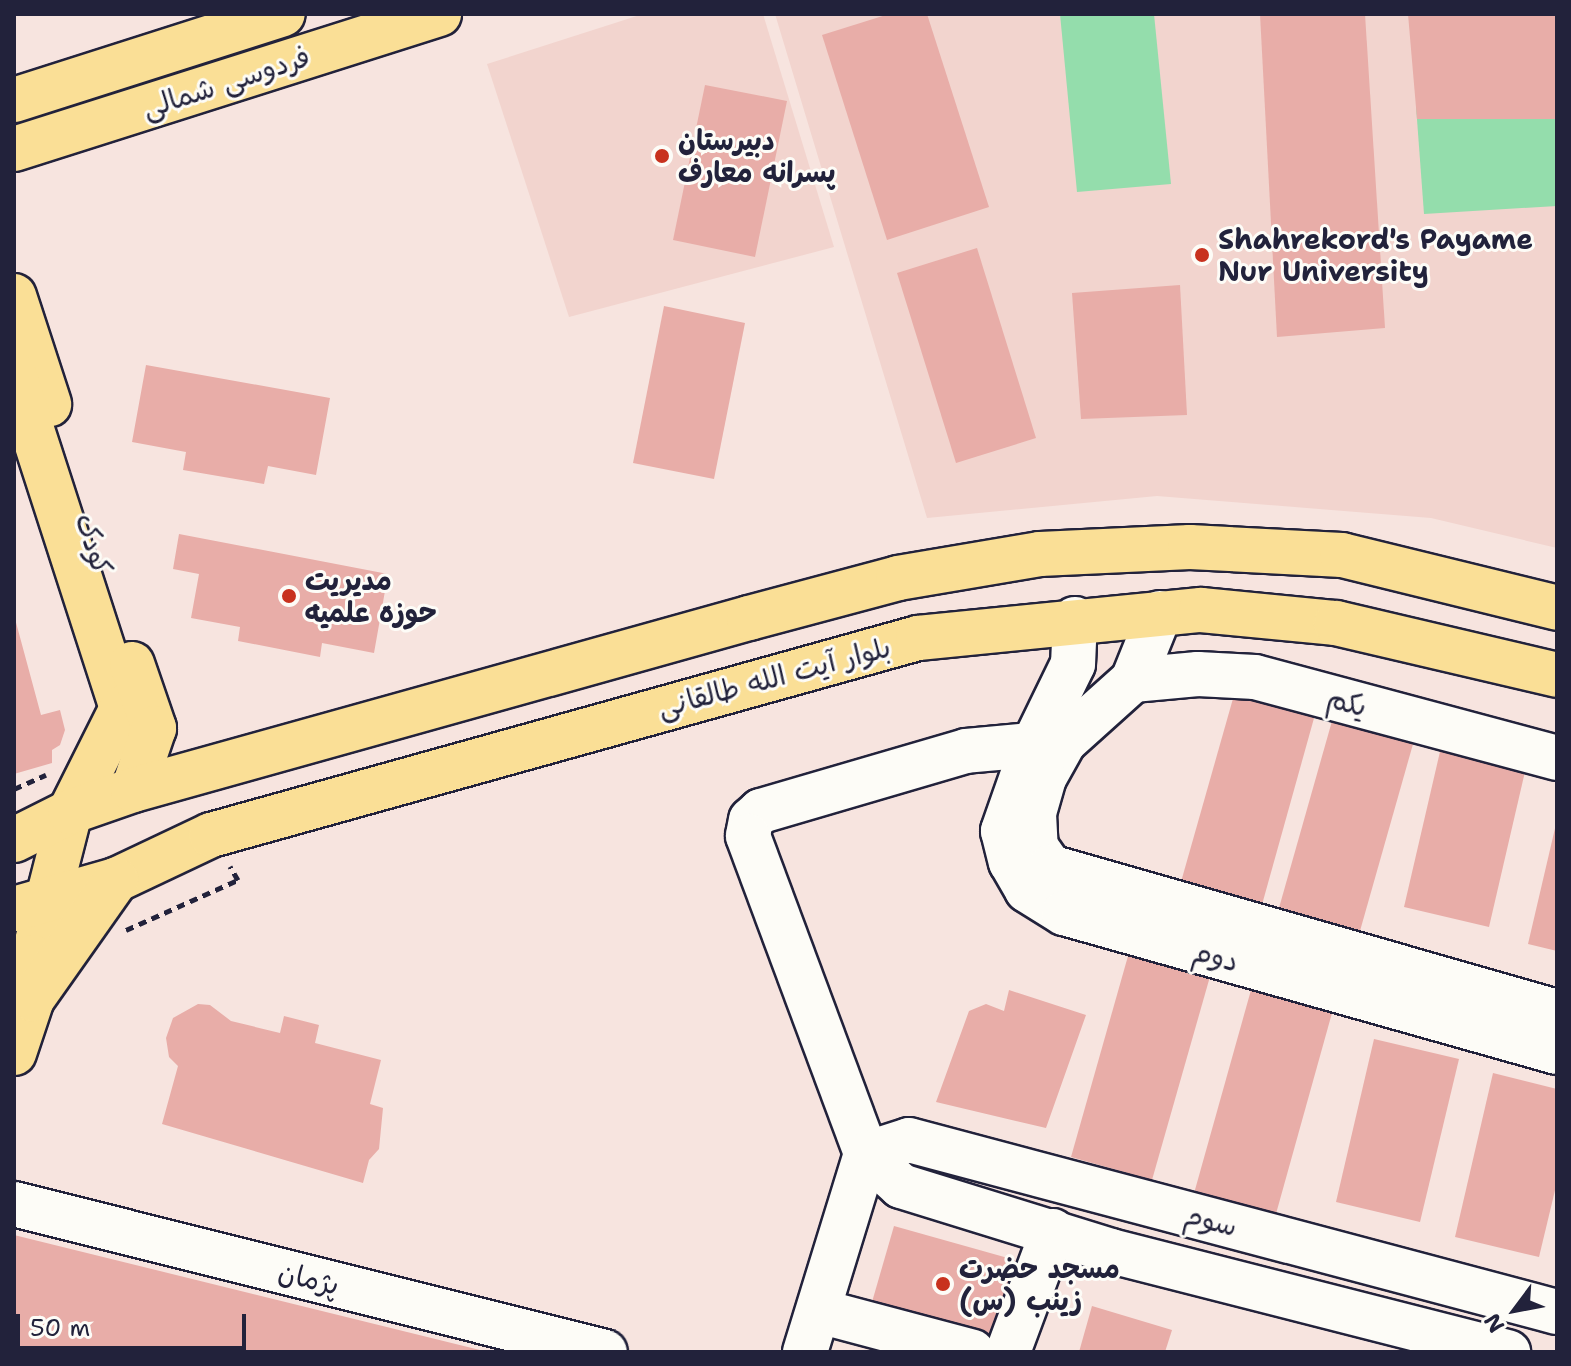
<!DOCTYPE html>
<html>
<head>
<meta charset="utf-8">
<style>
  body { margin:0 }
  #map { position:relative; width:1571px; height:1366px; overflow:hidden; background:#f7e4df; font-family:"Shantell Sans","Playpen Sans Arabic",sans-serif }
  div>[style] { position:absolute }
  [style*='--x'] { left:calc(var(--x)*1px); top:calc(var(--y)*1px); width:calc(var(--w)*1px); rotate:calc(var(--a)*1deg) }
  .built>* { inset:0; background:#f2d4ce }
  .green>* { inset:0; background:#94ddac }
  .building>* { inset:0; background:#e8ada8 }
  .path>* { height:5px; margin-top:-2.5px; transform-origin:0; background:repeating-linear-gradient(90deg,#22223b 0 8px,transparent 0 14px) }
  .roads { filter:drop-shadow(2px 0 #22223b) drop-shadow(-2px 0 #22223b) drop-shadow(0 2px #22223b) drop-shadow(0 -2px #22223b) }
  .minor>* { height:44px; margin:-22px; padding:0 22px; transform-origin:22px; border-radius:22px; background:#fdfcf7 }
  .major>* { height:44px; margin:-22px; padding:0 22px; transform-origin:22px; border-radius:22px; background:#fadf96 }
  .dots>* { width:22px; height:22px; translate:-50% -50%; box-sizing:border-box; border:4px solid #fdfcf7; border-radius:50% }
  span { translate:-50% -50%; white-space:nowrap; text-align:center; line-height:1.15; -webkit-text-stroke:6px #fdfcf7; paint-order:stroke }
  .street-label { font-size:28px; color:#22223b }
  .poi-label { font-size:28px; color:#22223b; font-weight:700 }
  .left { translate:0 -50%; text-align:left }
  .frame { position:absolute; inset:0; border:16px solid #22223b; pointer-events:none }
  .north { position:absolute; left:1475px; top:1270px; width:80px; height:80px; -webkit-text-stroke:6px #fdfcf7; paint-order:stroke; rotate:238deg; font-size:22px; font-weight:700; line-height:32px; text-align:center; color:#22223b }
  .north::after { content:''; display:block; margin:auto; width:28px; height:36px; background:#22223b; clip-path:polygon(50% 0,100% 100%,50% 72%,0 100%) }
  .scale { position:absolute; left:16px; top:1314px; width:230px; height:36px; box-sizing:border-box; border:4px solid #22223b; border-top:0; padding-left:10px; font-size:24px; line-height:28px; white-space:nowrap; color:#22223b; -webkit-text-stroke:6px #fdfcf7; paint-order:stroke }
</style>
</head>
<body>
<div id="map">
  <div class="built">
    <i style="clip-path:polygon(643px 14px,763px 14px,834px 247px,569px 317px,487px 64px)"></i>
    <i style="clip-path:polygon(775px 14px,1557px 14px,1557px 548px,1431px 518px,1157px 496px,927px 518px)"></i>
  </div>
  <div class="green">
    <i style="clip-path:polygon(1060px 14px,1154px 14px,1171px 184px,1077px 192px)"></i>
    <i style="clip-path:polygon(1557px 97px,1557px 206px,1424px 214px,1416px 106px)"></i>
  </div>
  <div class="building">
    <i style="clip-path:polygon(889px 14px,927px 14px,989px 207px,887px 240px,822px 35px)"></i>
    <i style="clip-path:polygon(1260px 14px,1365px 14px,1385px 328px,1277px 337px)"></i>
    <i style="clip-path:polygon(1408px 14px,1557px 14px,1557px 119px,1417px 119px)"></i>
    <i style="clip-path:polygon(705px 85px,787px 101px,755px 257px,673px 240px)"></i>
    <i style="clip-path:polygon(977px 248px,1036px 438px,956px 463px,897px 273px)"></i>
    <i style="clip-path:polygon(1180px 285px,1187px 415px,1081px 419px,1072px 293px)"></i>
    <i style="clip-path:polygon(664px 306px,745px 323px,714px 479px,633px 463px)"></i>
    <i style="clip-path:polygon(146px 365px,330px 398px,316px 475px,268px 466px,264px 484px,183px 470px,186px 452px,132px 442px)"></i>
    <i style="clip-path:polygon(179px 534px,388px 574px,374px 653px,322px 643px,320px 657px,238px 641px,240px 627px,191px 618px,199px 574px,173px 569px)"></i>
    <i style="clip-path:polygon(14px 615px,41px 715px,60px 710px,65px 730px,60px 745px,52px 750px,52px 763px,14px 774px)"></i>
    <i style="clip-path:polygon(1236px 688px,1316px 711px,1258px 919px,1177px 896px)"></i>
    <i style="clip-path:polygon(1334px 714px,1415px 737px,1356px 945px,1275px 922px)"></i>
    <i style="clip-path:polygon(1442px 743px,1527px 763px,1489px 927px,1404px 907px)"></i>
    <i style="clip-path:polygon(1556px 824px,1557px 824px,1557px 951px,1528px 944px)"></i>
    <i style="clip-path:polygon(1130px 949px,1211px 973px,1152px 1180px,1071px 1157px)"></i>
    <i style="clip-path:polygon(1009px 990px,1086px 1015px,1046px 1128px,936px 1102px,969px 1011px,986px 1004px,1004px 1011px)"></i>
    <i style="clip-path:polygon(1251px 990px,1332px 1013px,1274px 1221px,1193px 1197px)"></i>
    <i style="clip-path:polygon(198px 1004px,210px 1005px,231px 1021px,280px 1033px,284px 1016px,319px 1025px,315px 1043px,381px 1060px,370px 1104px,383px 1108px,379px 1149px,369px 1160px,363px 1183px,162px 1124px,178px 1066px,169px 1057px,166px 1038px,173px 1018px)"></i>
    <i style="clip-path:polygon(1374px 1039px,1459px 1059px,1420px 1222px,1336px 1202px)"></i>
    <i style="clip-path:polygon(1493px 1073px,1557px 1089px,1557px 1182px,1539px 1257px,1455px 1237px)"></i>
    <i style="clip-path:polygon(894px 1226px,1015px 1260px,992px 1343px,870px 1309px)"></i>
    <i style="clip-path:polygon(14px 1235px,484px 1351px,484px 1352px,14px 1352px)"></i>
    <i style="clip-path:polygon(1092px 1306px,1172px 1330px,1165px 1352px,1079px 1352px)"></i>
  </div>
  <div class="path">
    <i style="--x:14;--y:789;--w:35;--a:-24"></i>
    <i style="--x:126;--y:930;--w:123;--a:-24.1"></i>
    <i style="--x:238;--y:880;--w:16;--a:-120"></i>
  </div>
  <div class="roads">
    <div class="minor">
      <i style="--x:1160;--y:613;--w:72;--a:111.9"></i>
      <i style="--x:1133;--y:680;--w:93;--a:138.1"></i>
      <i style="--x:1064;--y:742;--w:41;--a:119.1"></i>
      <i style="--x:1044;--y:778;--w:37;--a:106"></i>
      <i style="--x:1034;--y:814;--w:33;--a:87"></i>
      <i style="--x:1036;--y:847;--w:24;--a:55"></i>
      <i style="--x:1050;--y:867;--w:527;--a:15.96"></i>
      <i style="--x:1075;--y:619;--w:45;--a:92.5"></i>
      <i style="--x:1073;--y:664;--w:93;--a:116"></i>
      <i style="--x:1032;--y:748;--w:88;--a:109.3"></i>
      <i style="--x:1003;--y:831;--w:32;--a:76"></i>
      <i style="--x:1011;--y:862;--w:32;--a:60"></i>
      <i style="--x:1027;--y:890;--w:44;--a:31.9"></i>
      <i style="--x:1064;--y:913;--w:512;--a:15.75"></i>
      <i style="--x:1133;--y:680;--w:65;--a:-5.3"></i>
      <i style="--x:1198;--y:674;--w:57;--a:3"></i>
      <i style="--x:1255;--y:677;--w:313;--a:15"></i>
      <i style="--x:1064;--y:742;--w:98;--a:174.8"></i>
      <i style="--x:966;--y:751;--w:214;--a:163.7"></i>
      <i style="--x:761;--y:811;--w:13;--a:138"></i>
      <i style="--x:751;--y:820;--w:16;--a:101"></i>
      <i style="--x:748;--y:836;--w:339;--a:69.6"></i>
      <i style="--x:866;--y:1154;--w:47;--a:42.4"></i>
      <i style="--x:901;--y:1186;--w:220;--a:17.2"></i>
      <i style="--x:1111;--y:1251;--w:410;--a:14.3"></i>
      <i style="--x:866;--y:1154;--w:45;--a:-18"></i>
      <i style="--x:909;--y:1140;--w:670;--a:14.87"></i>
      <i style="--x:14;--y:1204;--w:609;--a:14.06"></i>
      <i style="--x:819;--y:1311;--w:159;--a:14.9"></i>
      <i style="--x:805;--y:1352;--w:207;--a:-72.9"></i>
      <i style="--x:1008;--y:1352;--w:129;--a:-69.6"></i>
    </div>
    <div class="major">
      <i style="--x:14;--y:100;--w:282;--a:-17.7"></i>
      <i style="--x:14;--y:149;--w:446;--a:-17.6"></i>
      <i style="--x:14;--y:296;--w:114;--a:72"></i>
      <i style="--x:14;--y:374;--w:351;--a:72.1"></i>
      <i style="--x:122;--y:708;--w:116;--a:116.6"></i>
      <i style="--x:70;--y:812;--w:150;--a:104.3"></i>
      <i style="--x:33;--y:957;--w:42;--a:91.4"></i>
      <i style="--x:32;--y:999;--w:57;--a:108.4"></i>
      <i style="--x:132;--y:664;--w:68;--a:71"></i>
      <i style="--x:154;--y:728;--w:65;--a:108.7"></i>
      <i style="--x:14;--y:840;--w:63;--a:-26.6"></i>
      <i style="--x:70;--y:812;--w:67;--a:-19.2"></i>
      <i style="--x:133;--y:790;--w:640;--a:-15.6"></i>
      <i style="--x:749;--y:618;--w:154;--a:-15"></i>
      <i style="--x:898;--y:578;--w:144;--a:-9.6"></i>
      <i style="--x:1040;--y:554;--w:150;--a:-2.7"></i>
      <i style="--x:1190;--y:547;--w:152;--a:3"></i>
      <i style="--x:1342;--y:555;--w:221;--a:13.8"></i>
      <i style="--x:14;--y:909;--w:106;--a:-15.9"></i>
      <i style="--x:116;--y:880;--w:105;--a:-25.3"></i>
      <i style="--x:211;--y:835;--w:734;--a:-15.57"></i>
      <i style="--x:918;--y:638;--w:284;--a:-5.7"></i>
      <i style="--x:1201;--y:610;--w:136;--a:5.5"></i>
      <i style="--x:1336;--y:623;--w:227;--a:13.2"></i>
      <i style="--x:32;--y:999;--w:146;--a:-54.8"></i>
    </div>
  </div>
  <div class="dots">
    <i style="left:662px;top:156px;background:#c8321e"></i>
    <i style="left:1202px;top:255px;background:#c8321e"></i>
    <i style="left:289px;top:596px;background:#c8321e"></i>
    <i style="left:943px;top:1284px;background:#c8321e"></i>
  </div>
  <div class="street-label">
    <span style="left:226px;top:82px;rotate:-18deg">فردوسی شمالی</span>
    <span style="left:94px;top:544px;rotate:72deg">کودک</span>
    <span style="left:774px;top:677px;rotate:-15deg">بلوار آیت الله طالقانی</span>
    <span style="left:1347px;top:702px;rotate:15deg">یکم</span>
    <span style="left:1216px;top:956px;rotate:16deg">دوم</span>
    <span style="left:1211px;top:1220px;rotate:15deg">سوم</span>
    <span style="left:309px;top:1278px;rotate:14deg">پژمان</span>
  </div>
  <div class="poi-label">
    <span class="left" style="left:678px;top:156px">دبیرستان<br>پسرانه معارف</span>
    <span class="left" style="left:1218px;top:255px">Shahrekord's Payame<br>Nur University</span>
    <span class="left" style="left:305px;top:596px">مدیریت<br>حوزه علمیه</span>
    <span class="left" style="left:959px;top:1284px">مسجد حضرت<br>زینب (س)</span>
  </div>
  <div class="frame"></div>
  <div class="north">N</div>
  <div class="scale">50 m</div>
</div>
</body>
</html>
